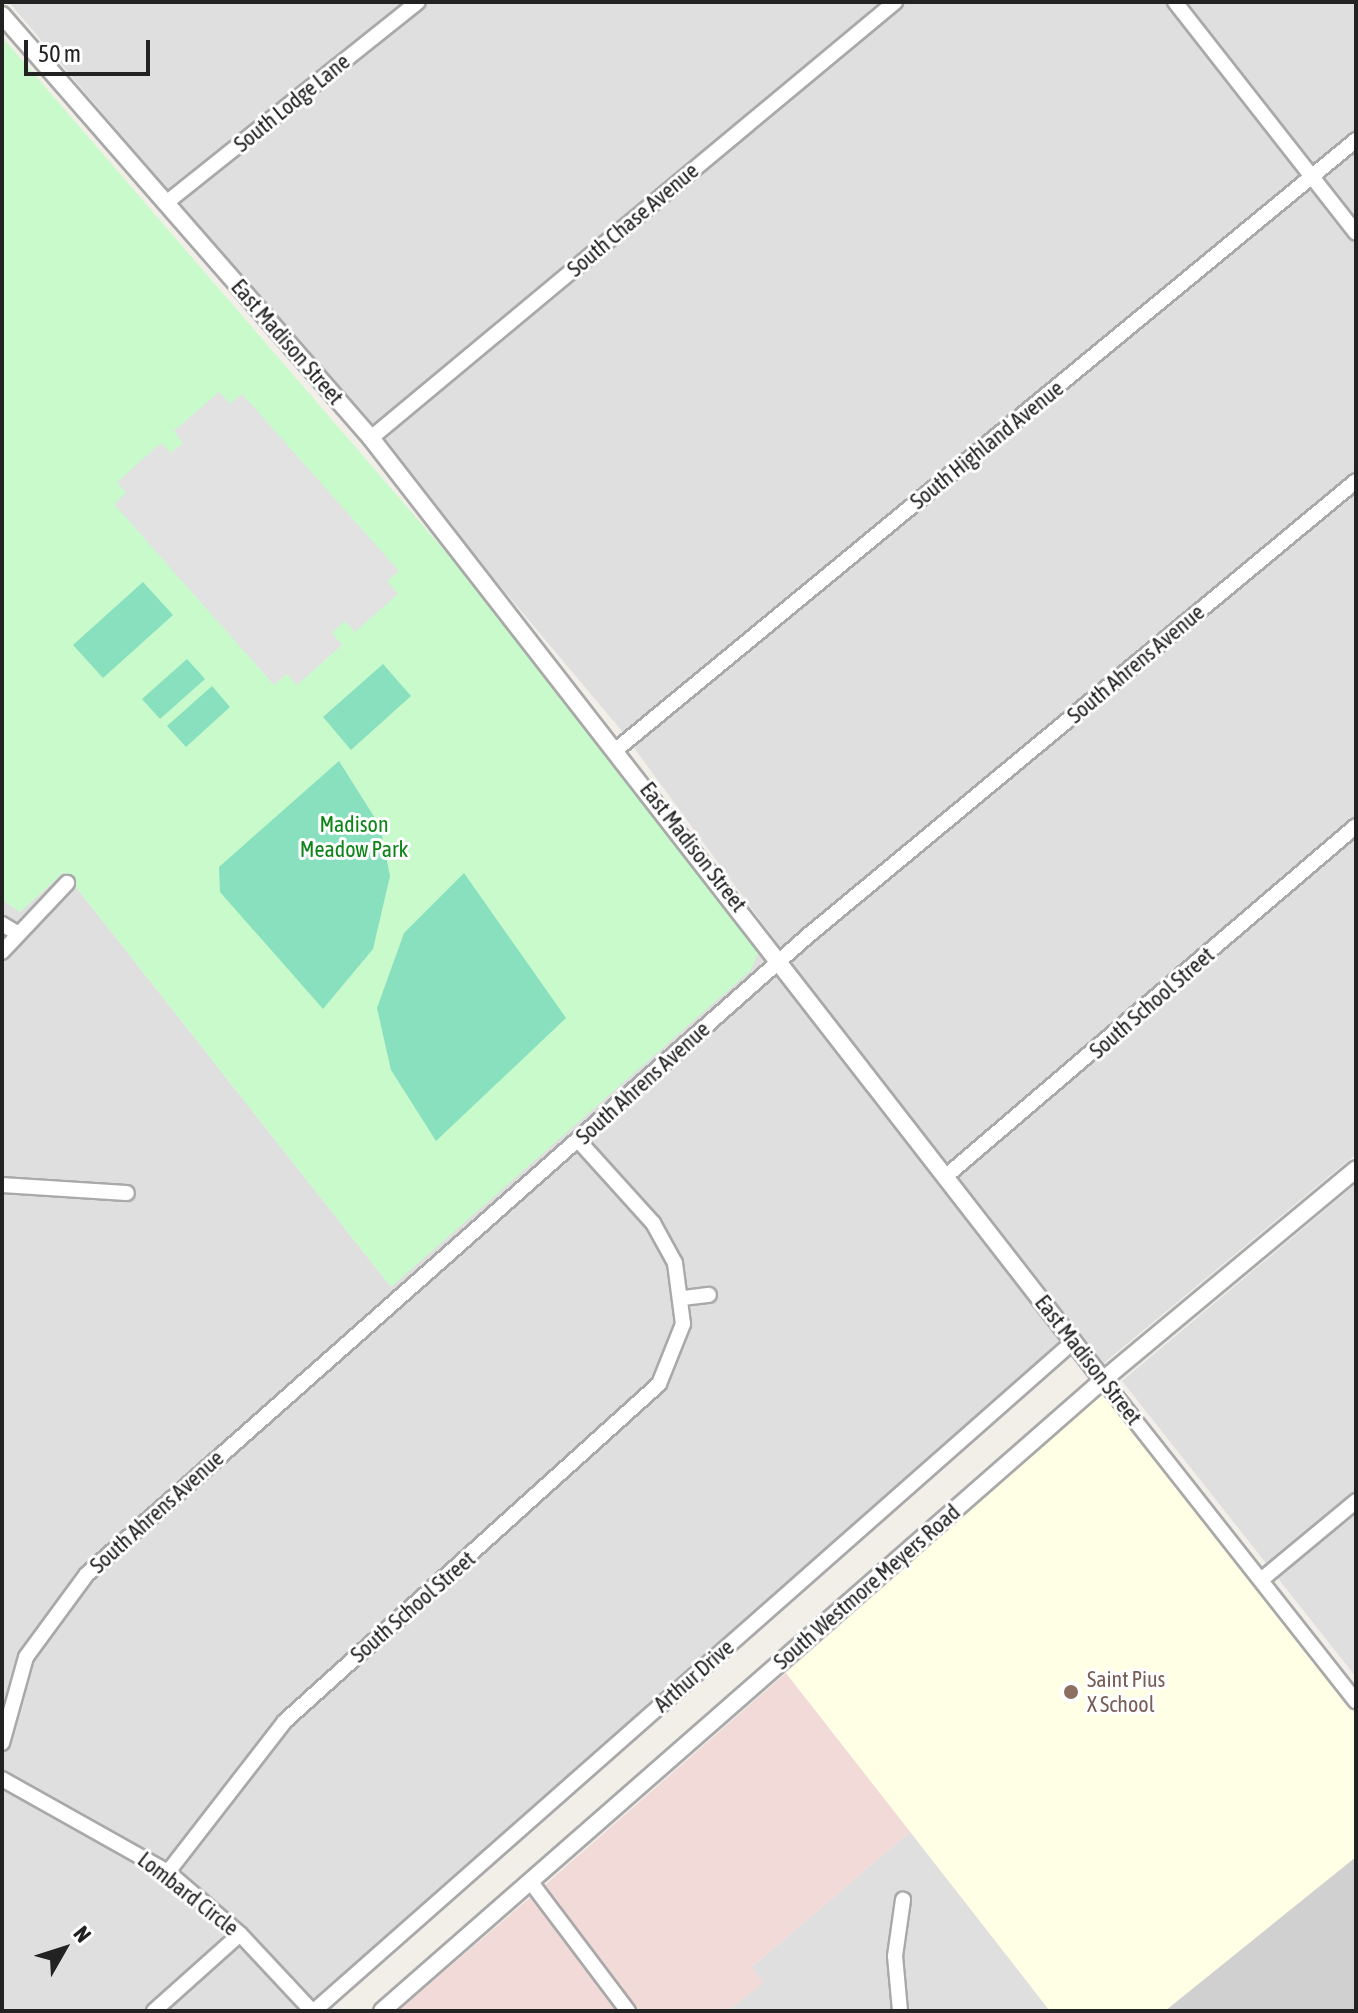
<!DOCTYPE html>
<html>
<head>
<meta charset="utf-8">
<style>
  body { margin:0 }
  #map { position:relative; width:1358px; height:2013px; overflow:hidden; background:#f2efe9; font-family:"Asap Condensed",sans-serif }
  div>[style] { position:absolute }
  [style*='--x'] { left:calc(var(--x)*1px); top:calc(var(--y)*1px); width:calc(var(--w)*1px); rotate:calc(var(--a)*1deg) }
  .residential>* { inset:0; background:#e0dfdf }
  .commercial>* { inset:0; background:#f2dad9 }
  .education>* { inset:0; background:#ffffe5 }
  .religious>* { inset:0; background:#d0d0d0 }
  .park>* { inset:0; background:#c8facc }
  .pitch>* { inset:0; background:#88e0be }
  .parking>* { inset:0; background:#e2e2e2 }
  .roads { filter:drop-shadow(2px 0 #a9a9a9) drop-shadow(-2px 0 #a9a9a9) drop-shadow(0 2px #a9a9a9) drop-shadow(0 -2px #a9a9a9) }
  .minor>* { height:14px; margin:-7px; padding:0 7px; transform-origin:7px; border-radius:7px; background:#fff }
  .tertiary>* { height:16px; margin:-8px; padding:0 8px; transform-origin:8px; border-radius:8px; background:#fff }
  .dots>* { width:22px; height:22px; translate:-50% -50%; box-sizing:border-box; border:4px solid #fff; border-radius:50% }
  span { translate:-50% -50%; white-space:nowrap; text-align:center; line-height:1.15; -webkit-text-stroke:6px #fff; paint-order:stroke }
  .street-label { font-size:22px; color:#222 }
  .park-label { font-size:22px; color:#0c8416 }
  .education-label { font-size:22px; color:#785e54 }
  .left { translate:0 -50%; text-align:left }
  .frame { position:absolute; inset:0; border:4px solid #222; pointer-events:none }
  .north { position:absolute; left:24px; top:1909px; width:80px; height:80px; -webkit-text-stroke:6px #fff; paint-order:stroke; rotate:51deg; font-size:22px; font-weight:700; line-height:32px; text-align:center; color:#222 }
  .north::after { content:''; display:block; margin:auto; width:28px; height:36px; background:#222; clip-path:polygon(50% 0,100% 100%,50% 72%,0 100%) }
  .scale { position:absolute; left:24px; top:40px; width:126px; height:36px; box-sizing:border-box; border:4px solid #222; border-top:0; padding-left:10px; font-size:24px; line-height:28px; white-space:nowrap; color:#222; -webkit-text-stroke:6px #fff; paint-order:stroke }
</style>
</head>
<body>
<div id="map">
  <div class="residential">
    <i style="clip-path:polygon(9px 2px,1356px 2px,1356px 1154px,1104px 1363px,796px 969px,621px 730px)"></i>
    <i style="clip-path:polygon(64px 872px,391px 1287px,758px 953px,1064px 1338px,300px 2011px,2px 2011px,2px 900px,20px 912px)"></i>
    <i style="clip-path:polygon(1356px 1184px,1356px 1677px,1122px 1381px)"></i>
    <i style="clip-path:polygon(911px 1831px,1050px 2011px,728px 2011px,762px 1983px,751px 1968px)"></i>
  </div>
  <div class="commercial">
    <i style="clip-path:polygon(786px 1673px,911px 1831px,752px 1967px,763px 1983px,728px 2011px,630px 2011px,544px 1886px)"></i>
    <i style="clip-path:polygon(532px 1896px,618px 2011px,398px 2011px)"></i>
  </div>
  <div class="education">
    <i style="clip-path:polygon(1102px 1394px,1356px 1712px,1356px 1857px,1165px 2011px,1050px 2011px,786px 1673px)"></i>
  </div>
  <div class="religious">
    <i style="clip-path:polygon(1356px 1857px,1356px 2011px,1165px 2011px)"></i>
  </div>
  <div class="park">
    <i style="clip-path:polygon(2px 37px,482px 594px,758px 953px,751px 970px,391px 1287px,64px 872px,20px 912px,2px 900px)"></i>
  </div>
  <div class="pitch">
    <i style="clip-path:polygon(143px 582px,173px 615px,103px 678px,73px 645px)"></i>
    <i style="clip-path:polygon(187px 659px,205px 679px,160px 719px,142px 699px)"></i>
    <i style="clip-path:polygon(383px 664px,411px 696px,351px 750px,323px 717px)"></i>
    <i style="clip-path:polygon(212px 686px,230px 707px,186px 747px,167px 726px)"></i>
    <i style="clip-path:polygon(339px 761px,380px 826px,390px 876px,373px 949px,323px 1009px,220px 892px,219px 867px)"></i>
    <i style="clip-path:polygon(464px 873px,566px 1018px,436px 1141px,391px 1070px,377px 1008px,404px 933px)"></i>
  </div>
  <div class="parking">
    <i style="clip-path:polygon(219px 392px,230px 404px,242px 394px,399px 571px,387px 581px,398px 594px,355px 632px,345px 621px,332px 633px,342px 645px,297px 685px,287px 674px,274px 685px,114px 504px,126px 493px,117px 482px,161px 443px,171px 453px,183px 443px,174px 431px)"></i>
  </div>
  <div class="roads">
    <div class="minor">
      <i style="--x:1175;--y:2;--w:293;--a:51.9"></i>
      <i style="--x:166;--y:203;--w:322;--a:-38.6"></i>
      <i style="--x:371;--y:438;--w:682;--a:-39.76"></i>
      <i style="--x:617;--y:749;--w:958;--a:-39.49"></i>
      <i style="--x:2;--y:924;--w:17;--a:31"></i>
      <i style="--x:2;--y:952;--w:95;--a:-46.7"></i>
      <i style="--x:945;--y:1177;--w:540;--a:-40.5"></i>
      <i style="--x:2;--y:1185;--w:125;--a:3.7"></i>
      <i style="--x:683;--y:1298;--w:26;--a:-7"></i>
      <i style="--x:1103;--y:1380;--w:409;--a:51.8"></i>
      <i style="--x:1261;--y:1580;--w:124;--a:-39.7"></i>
      <i style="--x:2;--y:1743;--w:89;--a:-74.4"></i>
      <i style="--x:26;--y:1657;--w:103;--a:-53.7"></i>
      <i style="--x:87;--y:1574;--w:966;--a:-41.52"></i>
      <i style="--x:810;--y:934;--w:709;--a:-39.68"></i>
      <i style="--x:2;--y:1779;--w:190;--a:29.3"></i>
      <i style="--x:168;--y:1872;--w:95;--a:40.7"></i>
      <i style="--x:240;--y:1934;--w:105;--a:46.9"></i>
      <i style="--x:168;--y:1872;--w:191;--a:-52.2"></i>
      <i style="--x:285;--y:1721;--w:503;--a:-42.02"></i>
      <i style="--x:659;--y:1384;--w:65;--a:-68.2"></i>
      <i style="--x:683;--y:1324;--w:62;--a:-97.5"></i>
      <i style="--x:675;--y:1263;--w:46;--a:-118.8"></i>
      <i style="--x:653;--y:1223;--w:112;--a:-132.1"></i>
      <i style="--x:530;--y:1881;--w:163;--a:53"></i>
      <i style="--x:154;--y:2011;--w:115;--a:-41.8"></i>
      <i style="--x:314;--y:2011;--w:1013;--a:-41.4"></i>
      <i style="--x:900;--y:2011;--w:55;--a:-95.2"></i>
      <i style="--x:895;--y:1956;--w:57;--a:-81.9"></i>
    </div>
    <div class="tertiary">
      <i style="--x:2;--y:15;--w:561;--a:48.9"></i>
      <i style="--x:371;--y:438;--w:1193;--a:52.15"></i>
      <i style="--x:382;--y:2011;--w:958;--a:-41.19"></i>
      <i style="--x:1103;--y:1380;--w:329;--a:-39.8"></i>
    </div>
  </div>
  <div class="dots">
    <i style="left:1071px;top:1692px;background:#8d6e63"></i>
  </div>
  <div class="street-label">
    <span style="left:292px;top:103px;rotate:-39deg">South Lodge Lane</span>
    <span style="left:633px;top:220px;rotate:-40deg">South Chase Avenue</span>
    <span style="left:287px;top:342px;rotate:49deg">East Madison Street</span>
    <span style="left:987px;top:445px;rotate:-39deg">South Highland Avenue</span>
    <span style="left:1136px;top:664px;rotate:-40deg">South Ahrens Avenue</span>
    <span style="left:693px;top:847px;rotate:52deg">East Madison Street</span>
    <span style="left:1152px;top:1003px;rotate:-41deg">South School Street</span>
    <span style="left:643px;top:1083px;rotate:-42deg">South Ahrens Avenue</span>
    <span style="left:1088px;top:1360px;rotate:52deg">East Madison Street</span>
    <span style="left:157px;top:1512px;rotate:-42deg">South Ahrens Avenue</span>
    <span style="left:867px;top:1587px;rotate:-41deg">South Westmore Meyers Road</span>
    <span style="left:413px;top:1607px;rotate:-41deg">South School Street</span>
    <span style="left:694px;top:1676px;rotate:-41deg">Arthur Drive</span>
    <span style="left:188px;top:1894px;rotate:38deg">Lombard Circle</span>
  </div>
  <div class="park-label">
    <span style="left:354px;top:837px">Madison<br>Meadow Park</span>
  </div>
  <div class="education-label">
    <span class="left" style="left:1087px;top:1692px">Saint Pius<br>X School</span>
  </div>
  <div class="frame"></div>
  <div class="north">N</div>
  <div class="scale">50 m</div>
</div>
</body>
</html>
